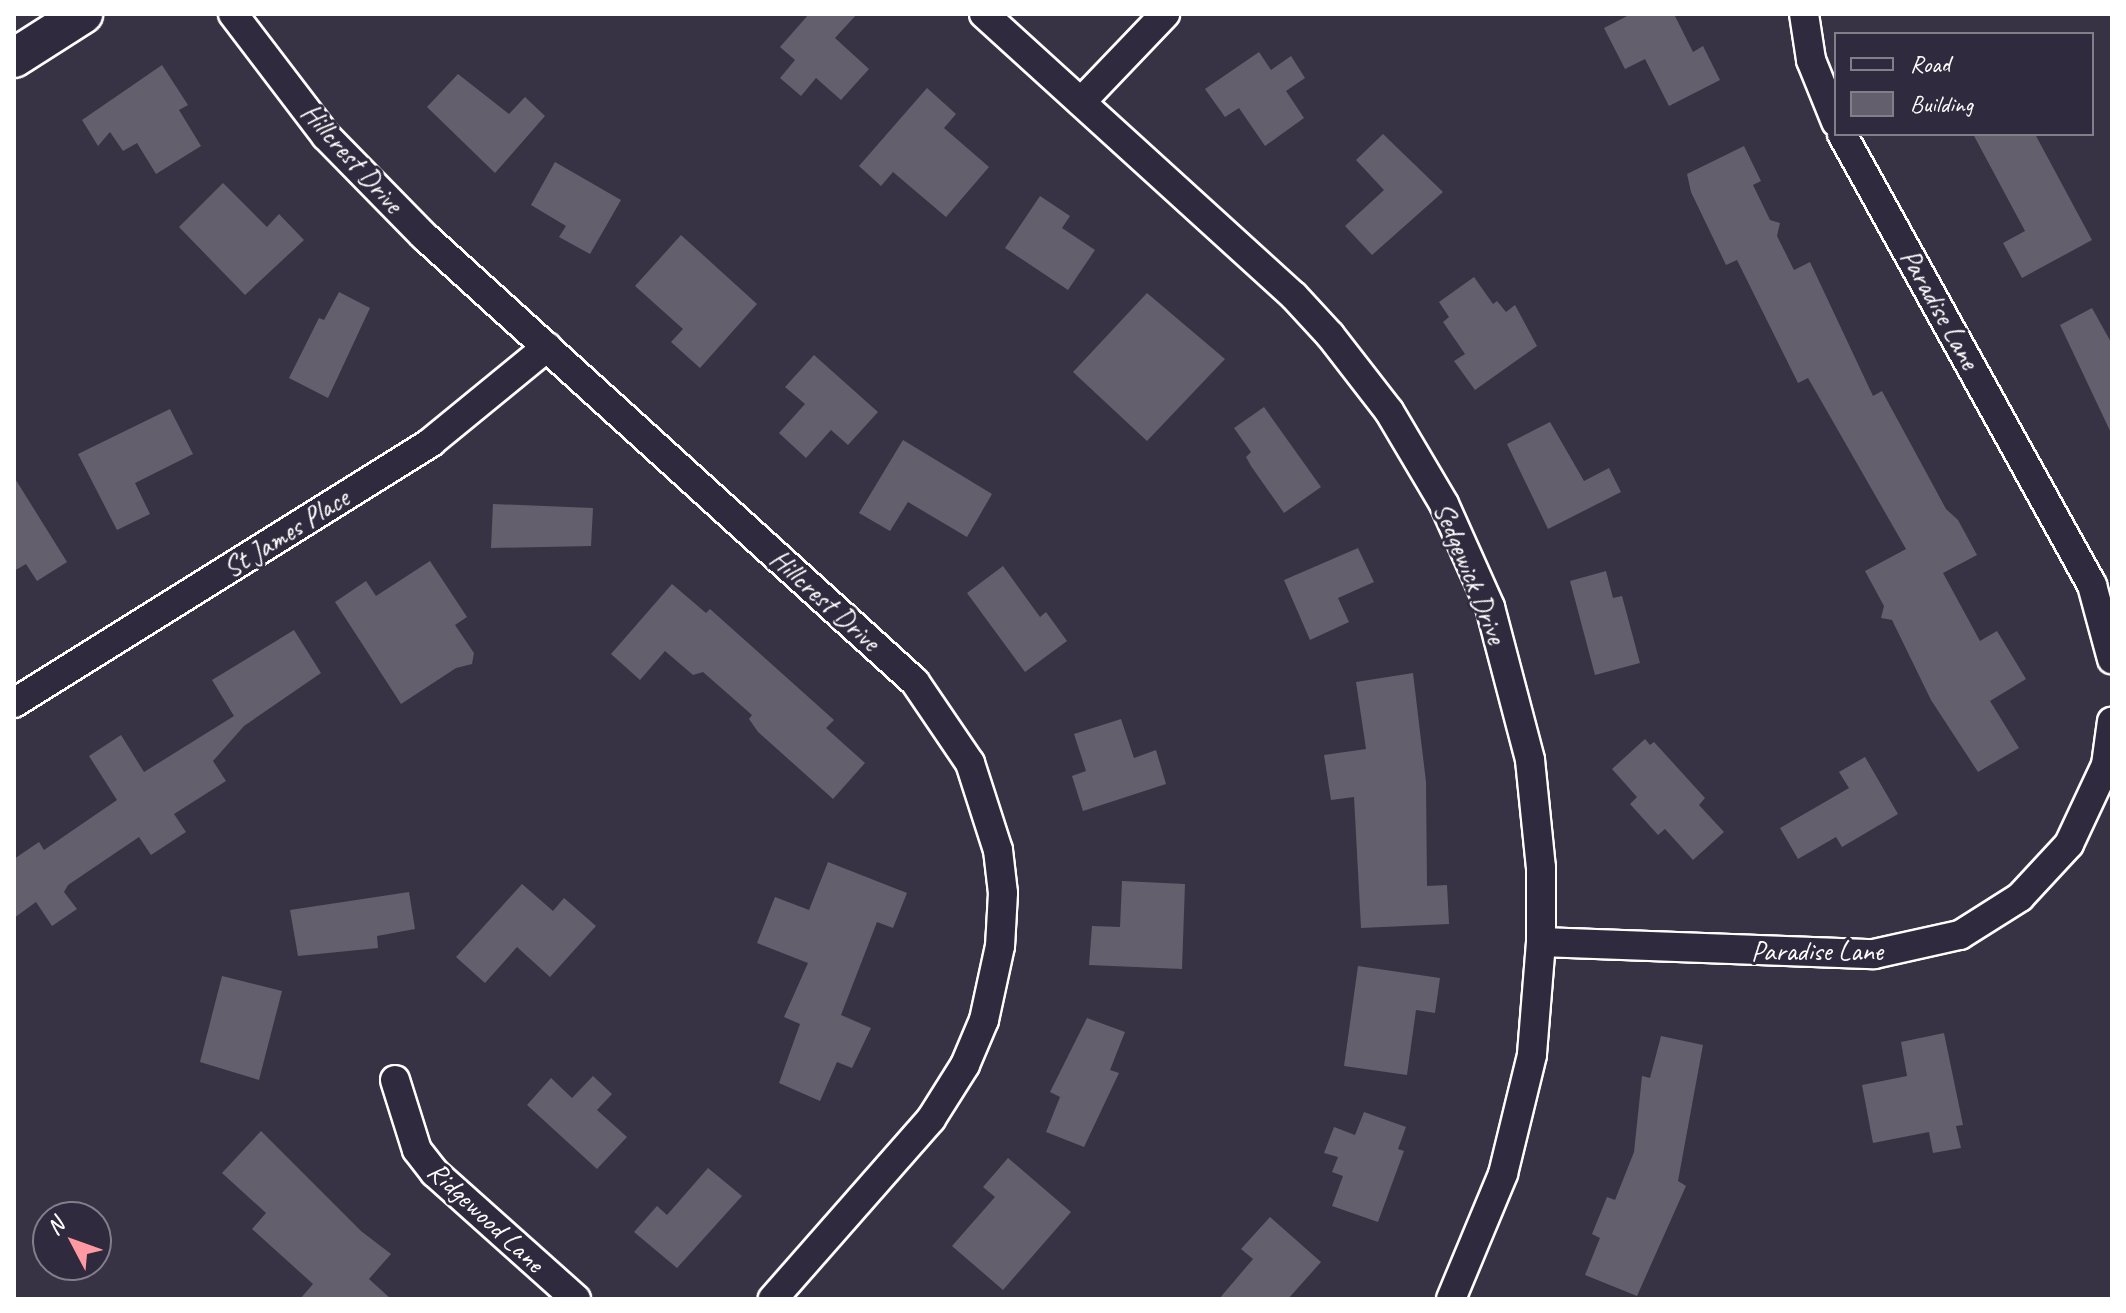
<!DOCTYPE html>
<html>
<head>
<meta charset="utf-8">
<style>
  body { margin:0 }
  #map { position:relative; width:2126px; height:1313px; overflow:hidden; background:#373345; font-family:Caveat,sans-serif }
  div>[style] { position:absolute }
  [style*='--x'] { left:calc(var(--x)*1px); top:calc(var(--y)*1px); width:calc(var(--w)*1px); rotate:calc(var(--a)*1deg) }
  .building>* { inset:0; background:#635f6d }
  .roads { filter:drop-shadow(2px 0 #fff) drop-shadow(-2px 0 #fff) drop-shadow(0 2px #fff) drop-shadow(0 -2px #fff) }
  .street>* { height:28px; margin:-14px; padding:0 14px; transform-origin:14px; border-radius:14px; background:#2f2a3d }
  .secondary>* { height:38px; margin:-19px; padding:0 19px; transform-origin:19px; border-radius:19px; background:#2f2a3d }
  span { translate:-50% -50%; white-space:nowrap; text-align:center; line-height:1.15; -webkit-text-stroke:6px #2f2a3d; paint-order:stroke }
  .street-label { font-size:28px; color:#fff }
  .frame { position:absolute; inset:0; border:16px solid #fff; pointer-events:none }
  .legend { position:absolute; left:1834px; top:32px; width:260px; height:104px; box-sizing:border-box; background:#2f2a3d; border:2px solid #827f8b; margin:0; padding:10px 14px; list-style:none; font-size:24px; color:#fff }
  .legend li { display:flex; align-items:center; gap:16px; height:40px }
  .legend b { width:40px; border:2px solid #827f8b }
  .north { position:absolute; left:32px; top:1201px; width:80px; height:80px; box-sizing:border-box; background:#2f2a3d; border:2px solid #827f8b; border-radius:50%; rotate:311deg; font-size:22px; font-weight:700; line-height:32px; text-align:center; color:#fff }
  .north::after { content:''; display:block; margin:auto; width:28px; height:36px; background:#ff9aa2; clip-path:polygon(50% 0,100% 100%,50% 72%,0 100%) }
</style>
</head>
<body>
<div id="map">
  <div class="building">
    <i style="clip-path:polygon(809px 14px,857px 14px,835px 38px,869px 69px,841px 100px,816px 78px,801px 96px,780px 78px,795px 60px,780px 47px)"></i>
    <i style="clip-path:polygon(1631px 14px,1674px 14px,1693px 52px,1703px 46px,1720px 80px,1669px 106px,1645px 59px,1625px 69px,1604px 28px)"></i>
    <i style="clip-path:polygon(1259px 52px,1271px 70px,1291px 56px,1305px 78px,1286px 91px,1304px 118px,1265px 146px,1239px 108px,1225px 117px,1205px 89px)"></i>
    <i style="clip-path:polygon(162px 65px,188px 105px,179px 110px,201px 146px,156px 174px,137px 143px,123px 151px,110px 132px,98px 146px,82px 120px)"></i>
    <i style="clip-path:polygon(458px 74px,509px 114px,525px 97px,545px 116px,495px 173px,427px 107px)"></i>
    <i style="clip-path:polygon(927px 88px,956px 114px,944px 128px,989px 167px,946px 217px,893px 172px,881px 186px,859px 166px)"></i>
    <i style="clip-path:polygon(1383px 134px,1443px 192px,1372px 255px,1345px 226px,1384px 190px,1356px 160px)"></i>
    <i style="clip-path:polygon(1973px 134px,2035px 134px,2092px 240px,2022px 278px,2003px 243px,2025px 231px)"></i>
    <i style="clip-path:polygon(1744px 146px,1761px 181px,1753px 185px,1770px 220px,1780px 223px,1777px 236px,1794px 270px,1810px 262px,1873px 396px,1882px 391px,1946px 509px,1958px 520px,1977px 555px,1943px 573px,1980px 641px,1997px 631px,2026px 679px,1990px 701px,2019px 748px,1978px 772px,1931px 700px,1892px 620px,1881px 618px,1884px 606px,1865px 571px,1906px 549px,1808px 378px,1798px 383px,1737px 260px,1726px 265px,1691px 192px,1687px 174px)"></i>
    <i style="clip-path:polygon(555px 162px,621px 200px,590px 254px,559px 237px,566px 226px,531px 205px)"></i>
    <i style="clip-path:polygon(223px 183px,267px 227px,279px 214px,304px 240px,245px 295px,179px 227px)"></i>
    <i style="clip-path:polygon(1040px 196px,1070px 216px,1062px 228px,1095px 250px,1068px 290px,1005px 248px)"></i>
    <i style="clip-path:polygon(681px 235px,757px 304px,700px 368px,671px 342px,683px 329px,635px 286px)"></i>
    <i style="clip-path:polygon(1474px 277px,1493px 304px,1497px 301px,1506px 312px,1515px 305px,1537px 346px,1475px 390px,1454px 361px,1465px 354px,1443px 322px,1449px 317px,1439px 302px)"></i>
    <i style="clip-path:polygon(339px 292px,370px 308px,328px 398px,289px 378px,319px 318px,324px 320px)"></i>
    <i style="clip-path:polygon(1147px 293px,1225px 359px,1147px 441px,1073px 372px)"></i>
    <i style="clip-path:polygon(2092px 308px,2112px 344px,2112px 435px,2060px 325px)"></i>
    <i style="clip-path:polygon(814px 355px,878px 412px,848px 445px,831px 430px,806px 458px,779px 433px,805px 404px,785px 387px)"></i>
    <i style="clip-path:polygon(1264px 407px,1321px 487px,1284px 513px,1251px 466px,1246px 457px,1251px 452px,1234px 428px)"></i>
    <i style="clip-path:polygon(170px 409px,193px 454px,135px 483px,150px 514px,117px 530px,78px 454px)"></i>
    <i style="clip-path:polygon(1550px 422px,1584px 481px,1609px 468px,1621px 492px,1548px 529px,1507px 444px)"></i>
    <i style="clip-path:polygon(903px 440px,992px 494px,967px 537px,908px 502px,890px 531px,859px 513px)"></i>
    <i style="clip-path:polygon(14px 477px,67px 562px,37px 581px,26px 564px,14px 571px)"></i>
    <i style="clip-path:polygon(493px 504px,593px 508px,591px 546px,491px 548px)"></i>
    <i style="clip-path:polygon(1358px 548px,1374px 582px,1338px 598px,1349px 622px,1310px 640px,1284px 580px)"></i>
    <i style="clip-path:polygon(430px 561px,467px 617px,455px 625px,474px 653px,472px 664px,456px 668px,401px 704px,335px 602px,366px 581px,376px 596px)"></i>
    <i style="clip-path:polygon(1003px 566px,1040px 617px,1046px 612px,1067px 641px,1025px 672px,967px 593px)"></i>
    <i style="clip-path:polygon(1606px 571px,1613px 598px,1622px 596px,1640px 663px,1595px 675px,1570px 581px)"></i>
    <i style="clip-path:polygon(672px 584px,706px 613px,710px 609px,834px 720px,826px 728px,865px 763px,833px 799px,758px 732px,749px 719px,752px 715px,703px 672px,693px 675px,665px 651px,640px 680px,611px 654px)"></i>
    <i style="clip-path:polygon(294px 630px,321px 673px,244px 726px,213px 761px,226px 781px,174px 814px,186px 832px,151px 855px,139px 837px,68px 885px,64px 892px,77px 909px,52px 926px,36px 902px,14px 918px,14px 859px,39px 842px,44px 850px,117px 800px,89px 756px,121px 735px,144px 772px,234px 716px,212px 680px)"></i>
    <i style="clip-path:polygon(1413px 673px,1426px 782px,1427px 886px,1447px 885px,1449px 924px,1361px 928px,1354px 797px,1331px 800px,1324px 755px,1366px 749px,1356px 682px)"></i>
    <i style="clip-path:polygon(1121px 719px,1134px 758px,1156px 750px,1166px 784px,1083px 811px,1072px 776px,1086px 771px,1074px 734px)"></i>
    <i style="clip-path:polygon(1645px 739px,1650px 745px,1654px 742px,1705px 798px,1699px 805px,1724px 832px,1693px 860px,1665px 829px,1658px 835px,1630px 804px,1637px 797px,1612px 769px)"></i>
    <i style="clip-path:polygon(1865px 757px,1898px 814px,1842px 847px,1836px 837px,1798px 859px,1780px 828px,1849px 788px,1839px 772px)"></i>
    <i style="clip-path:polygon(828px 862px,907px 893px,893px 928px,877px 922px,841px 1015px,871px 1028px,852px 1068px,837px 1062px,820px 1101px,779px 1083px,800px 1024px,784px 1017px,808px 963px,757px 943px,775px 897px,809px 910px)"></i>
    <i style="clip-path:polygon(1122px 881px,1185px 884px,1182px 969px,1089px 965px,1092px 926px,1120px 927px)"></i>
    <i style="clip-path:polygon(522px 884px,553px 911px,564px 898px,596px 926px,550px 977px,517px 947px,485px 983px,456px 957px)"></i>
    <i style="clip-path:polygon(409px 892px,415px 929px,377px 936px,378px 948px,298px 956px,290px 910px)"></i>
    <i style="clip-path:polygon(1358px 966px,1440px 978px,1435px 1013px,1416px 1010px,1407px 1075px,1344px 1066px)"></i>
    <i style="clip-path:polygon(222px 976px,282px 991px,259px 1080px,200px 1062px)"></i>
    <i style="clip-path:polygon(1087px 1018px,1125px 1032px,1110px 1070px,1119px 1073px,1084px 1147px,1046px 1132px,1060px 1097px,1050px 1092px)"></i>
    <i style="clip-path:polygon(1944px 1033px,1963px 1125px,1956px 1126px,1961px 1148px,1933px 1153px,1929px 1132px,1873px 1143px,1862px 1085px,1907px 1076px,1901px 1042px)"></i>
    <i style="clip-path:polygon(1661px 1036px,1703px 1045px,1678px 1181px,1686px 1186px,1637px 1296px,1585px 1275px,1600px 1238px,1592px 1234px,1607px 1197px,1615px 1200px,1634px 1152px,1642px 1076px,1650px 1078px)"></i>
    <i style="clip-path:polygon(593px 1076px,612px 1094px,597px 1110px,627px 1137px,597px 1169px,527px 1105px,551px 1078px,572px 1098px)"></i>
    <i style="clip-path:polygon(1364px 1112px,1406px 1127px,1398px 1149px,1404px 1151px,1378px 1222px,1332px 1206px,1343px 1176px,1332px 1172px,1338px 1157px,1324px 1153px,1334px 1127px,1355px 1135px)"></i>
    <i style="clip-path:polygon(261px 1131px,361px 1231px,391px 1254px,369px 1279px,391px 1299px,300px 1299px,313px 1284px,252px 1229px,266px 1213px,222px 1173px)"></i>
    <i style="clip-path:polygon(1008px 1158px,1071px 1212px,1003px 1290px,952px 1246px,995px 1197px,983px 1187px)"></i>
    <i style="clip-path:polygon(708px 1168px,742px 1196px,677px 1268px,634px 1232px,657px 1206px,667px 1215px)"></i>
    <i style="clip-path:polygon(1270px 1217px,1321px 1262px,1288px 1299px,1219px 1299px,1253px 1259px,1241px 1249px)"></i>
  </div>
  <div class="roads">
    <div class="street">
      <i style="--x:233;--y:14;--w:153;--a:52.7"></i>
      <i style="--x:326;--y:136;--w:140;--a:45.6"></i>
      <i style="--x:424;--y:236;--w:663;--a:42.25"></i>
      <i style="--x:915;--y:682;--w:98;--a:55.8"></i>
      <i style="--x:970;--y:763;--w:91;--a:72.2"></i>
      <i style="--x:998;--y:850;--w:43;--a:83.4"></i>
      <i style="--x:1003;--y:893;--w:53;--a:93.2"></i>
      <i style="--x:1000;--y:946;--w:76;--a:102.2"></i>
      <i style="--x:984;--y:1020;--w:49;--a:112.9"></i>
      <i style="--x:965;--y:1065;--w:64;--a:122.2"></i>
      <i style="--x:931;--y:1119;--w:240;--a:131.3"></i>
      <i style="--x:984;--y:14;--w:419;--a:42.3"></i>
      <i style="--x:1294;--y:296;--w:53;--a:47.3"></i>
      <i style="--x:1330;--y:335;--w:96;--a:52.2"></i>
      <i style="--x:1389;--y:411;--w:108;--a:59.4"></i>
      <i style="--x:1444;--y:504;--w:113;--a:65.9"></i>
      <i style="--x:1490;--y:607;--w:158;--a:75.3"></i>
      <i style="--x:1530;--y:760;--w:109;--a:84.2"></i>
      <i style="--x:1541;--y:868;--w:74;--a:90"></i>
      <i style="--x:1541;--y:942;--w:113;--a:94.6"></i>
      <i style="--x:1532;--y:1055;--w:122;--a:103.7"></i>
      <i style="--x:1503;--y:1174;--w:135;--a:112.6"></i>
      <i style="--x:1804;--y:14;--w:47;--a:81.3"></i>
      <i style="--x:1811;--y:60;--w:67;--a:68"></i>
      <i style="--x:1081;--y:102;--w:122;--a:-46.3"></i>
      <i style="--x:1842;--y:134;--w:516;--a:61"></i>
      <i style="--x:2092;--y:585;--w:77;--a:74.9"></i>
      <i style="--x:14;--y:703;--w:492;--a:-32"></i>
      <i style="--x:431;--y:442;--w:150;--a:-39.3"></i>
      <i style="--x:1541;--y:942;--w:333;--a:2.1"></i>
      <i style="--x:1874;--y:954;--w:88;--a:-12.5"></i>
      <i style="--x:1960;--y:935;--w:71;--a:-32.3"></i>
      <i style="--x:2020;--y:897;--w:72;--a:-47.2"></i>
      <i style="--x:2069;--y:844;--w:87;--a:-64.9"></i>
      <i style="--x:2106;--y:765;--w:44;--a:-82.2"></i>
      <i style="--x:395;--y:1080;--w:73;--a:72.6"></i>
      <i style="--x:417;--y:1150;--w:29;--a:52"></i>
      <i style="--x:435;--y:1173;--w:189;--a:41.8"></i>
    </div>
    <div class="secondary">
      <i style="--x:14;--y:58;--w:82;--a:-32.5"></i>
    </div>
  </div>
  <div class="street-label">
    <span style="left:352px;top:158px;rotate:48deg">Hillcrest Drive</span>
    <span style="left:1940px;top:309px;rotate:61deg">Paradise Lane</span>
    <span style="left:286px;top:533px;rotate:-32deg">St James Place</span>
    <span style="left:1470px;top:573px;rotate:68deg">Sedgewick Drive</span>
    <span style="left:825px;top:600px;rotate:42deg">Hillcrest Drive</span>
    <span style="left:1817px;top:951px">Paradise Lane</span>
    <span style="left:486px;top:1217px;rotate:43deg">Ridgewood Lane</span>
  </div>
  <div class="frame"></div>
  <ul class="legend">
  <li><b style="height:10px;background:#2f2a3d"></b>Road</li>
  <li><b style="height:22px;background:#635f6d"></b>Building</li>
  </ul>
  <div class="north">N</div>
</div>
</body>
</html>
